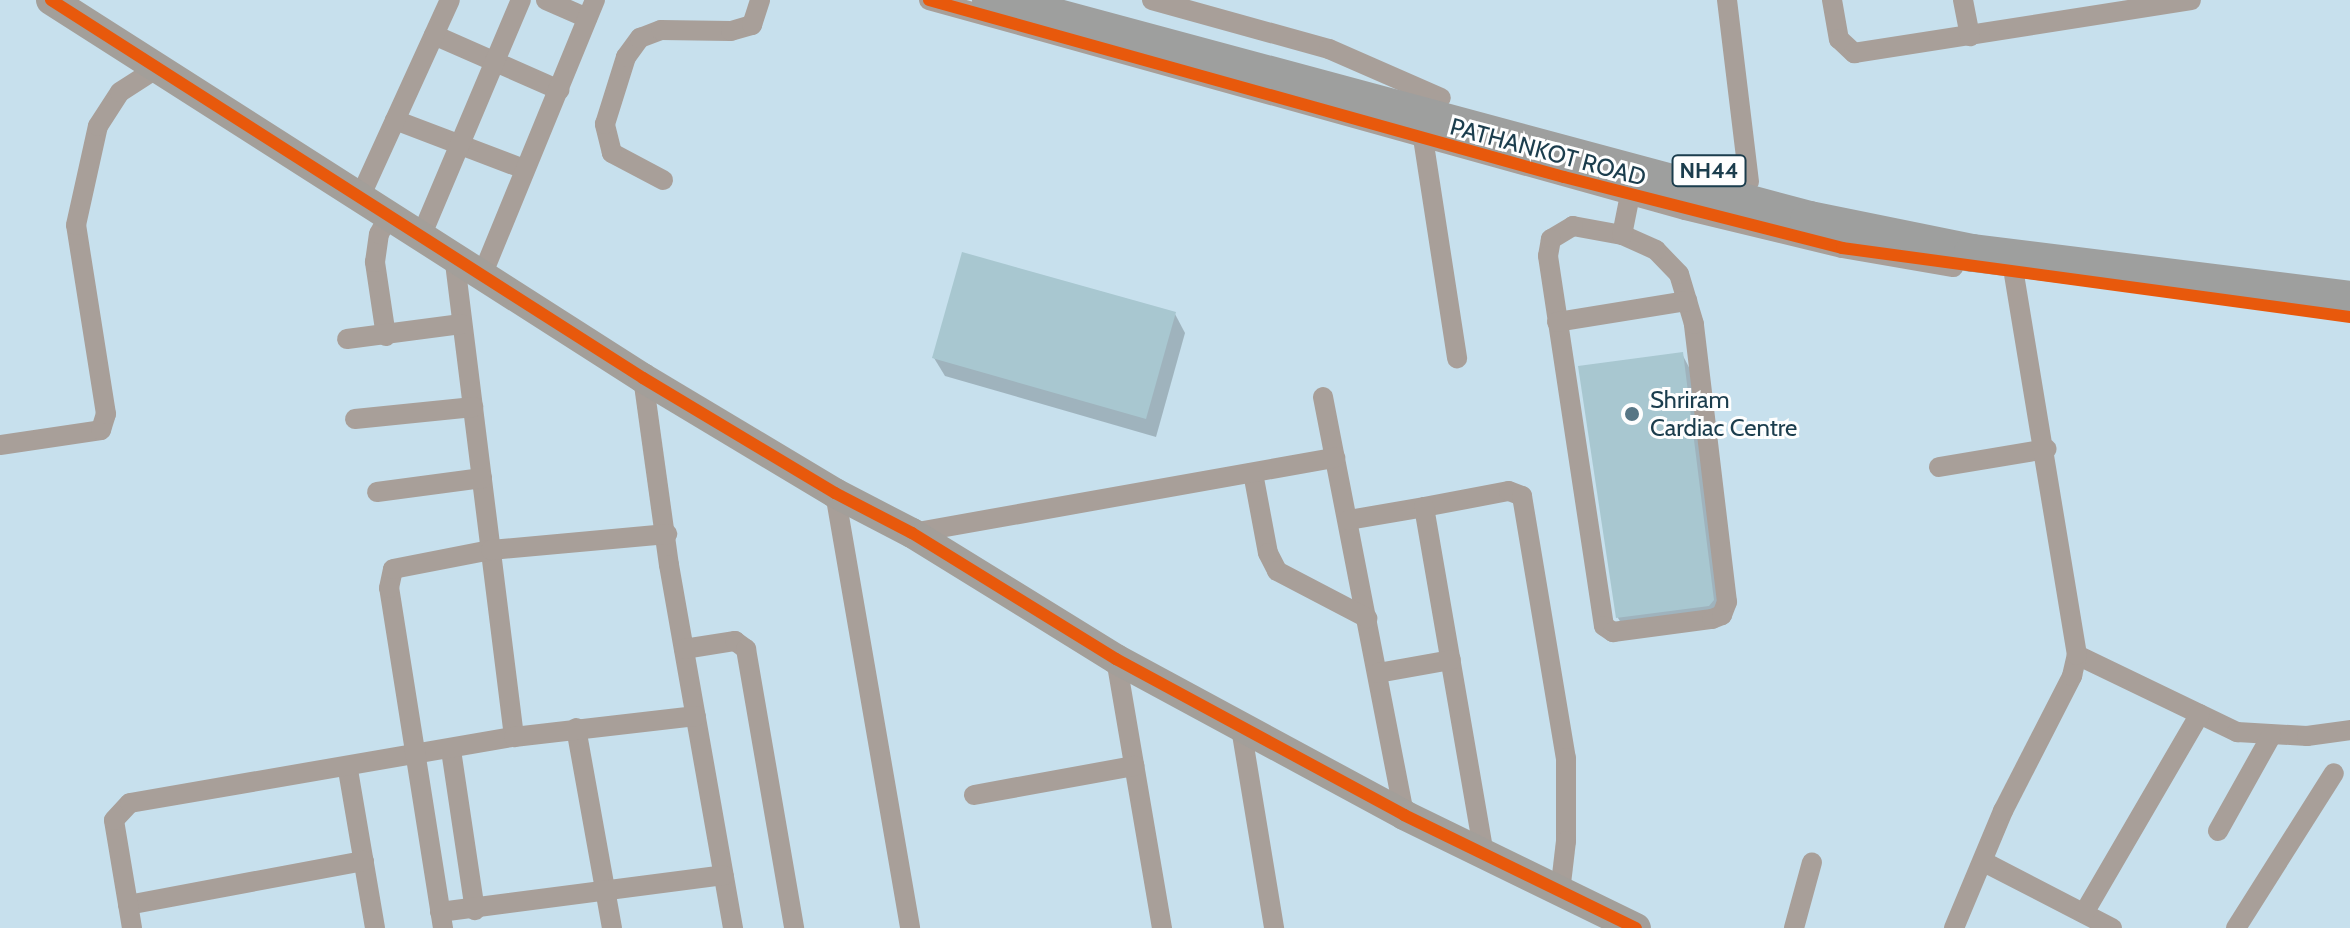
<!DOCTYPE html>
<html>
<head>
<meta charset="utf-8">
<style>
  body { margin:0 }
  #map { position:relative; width:2350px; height:928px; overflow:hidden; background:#c7e0ed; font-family:Cabin,sans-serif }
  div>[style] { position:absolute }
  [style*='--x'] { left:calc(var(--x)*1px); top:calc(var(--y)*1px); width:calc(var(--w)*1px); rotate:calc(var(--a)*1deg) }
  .shadow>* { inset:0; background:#0003 }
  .building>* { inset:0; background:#a8c7d0 }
  .street>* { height:20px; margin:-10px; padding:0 10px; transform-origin:10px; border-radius:10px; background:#a89f99 }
  .secondary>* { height:30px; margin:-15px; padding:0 15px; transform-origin:15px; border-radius:15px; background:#a39f9a }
  .highway>* { height:38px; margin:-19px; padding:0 19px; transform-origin:19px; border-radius:19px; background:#9e9f9e }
  .cycleway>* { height:12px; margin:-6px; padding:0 6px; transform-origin:6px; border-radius:6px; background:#e8590c }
  .dots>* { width:22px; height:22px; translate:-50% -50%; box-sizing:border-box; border:4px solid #fefefe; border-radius:50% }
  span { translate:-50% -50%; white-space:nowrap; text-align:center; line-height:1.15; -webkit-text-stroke:6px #fefefe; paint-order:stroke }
  .shield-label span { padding:2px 6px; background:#fefefe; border:2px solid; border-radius:6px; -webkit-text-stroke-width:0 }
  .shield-label { font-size:22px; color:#1b3d4d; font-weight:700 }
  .street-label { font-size:24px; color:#1b3d4d }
  .poi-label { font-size:24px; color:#1b3d4d }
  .left { translate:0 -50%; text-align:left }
</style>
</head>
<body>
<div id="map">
  <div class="shadow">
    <i style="clip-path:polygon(1175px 314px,1185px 333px,1156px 437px,945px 376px,934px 358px)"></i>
    <i style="clip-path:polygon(1682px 354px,1692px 373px,1723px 620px,1629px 636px,1618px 618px,1580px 368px)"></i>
  </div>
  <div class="building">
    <i style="clip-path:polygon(962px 252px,1176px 312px,1146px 419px,932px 358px)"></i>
    <i style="clip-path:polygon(1683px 352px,1714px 600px,1709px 606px,1616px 618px,1578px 366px)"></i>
  </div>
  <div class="street">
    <i style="--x:546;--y:0;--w:45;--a:23.7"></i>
    <i style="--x:929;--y:0;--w:785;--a:15.52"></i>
    <i style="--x:1685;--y:210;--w:162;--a:13.6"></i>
    <i style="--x:1842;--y:248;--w:113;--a:9.7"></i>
    <i style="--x:1152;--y:0;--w:184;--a:15.5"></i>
    <i style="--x:1329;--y:49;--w:122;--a:23.6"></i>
    <i style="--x:1727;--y:0;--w:183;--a:83.1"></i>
    <i style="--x:1832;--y:0;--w:40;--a:80"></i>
    <i style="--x:1839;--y:39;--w:21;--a:43"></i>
    <i style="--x:1854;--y:53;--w:341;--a:-8.9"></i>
    <i style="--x:1963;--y:0;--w:37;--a:79"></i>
    <i style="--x:434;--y:35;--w:137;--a:23.7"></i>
    <i style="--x:395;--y:120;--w:138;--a:20.8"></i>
    <i style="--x:1423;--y:138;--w:223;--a:81.2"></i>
    <i style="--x:663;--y:180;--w:58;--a:-152.1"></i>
    <i style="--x:612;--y:153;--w:30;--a:-104"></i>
    <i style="--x:605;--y:124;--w:70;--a:-72.6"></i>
    <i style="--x:626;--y:57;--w:24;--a:-54"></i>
    <i style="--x:640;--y:38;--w:22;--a:-21"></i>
    <i style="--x:661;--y:30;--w:70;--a:0.8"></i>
    <i style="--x:731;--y:31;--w:22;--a:-16"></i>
    <i style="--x:752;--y:25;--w:26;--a:-72"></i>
    <i style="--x:361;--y:195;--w:214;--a:-65.5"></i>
    <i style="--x:422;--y:234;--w:254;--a:-67.1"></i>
    <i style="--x:1622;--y:235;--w:50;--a:-169.6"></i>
    <i style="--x:1573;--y:226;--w:26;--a:149"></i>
    <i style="--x:1551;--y:239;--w:17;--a:100"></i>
    <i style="--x:1548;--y:256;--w:374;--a:81.4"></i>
    <i style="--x:1604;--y:626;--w:11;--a:34"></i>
    <i style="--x:1613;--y:632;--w:100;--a:-7.5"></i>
    <i style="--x:1712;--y:619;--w:11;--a:-22"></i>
    <i style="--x:1722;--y:615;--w:14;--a:-69"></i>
    <i style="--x:1727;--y:602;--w:280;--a:-96.8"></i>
    <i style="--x:1694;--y:324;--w:52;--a:-106.7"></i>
    <i style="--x:1679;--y:274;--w:33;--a:-134"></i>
    <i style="--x:1656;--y:250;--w:37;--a:-156"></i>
    <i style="--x:1622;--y:235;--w:41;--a:-78.7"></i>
    <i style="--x:454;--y:255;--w:486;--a:82.9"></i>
    <i style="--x:483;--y:273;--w:295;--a:-67.7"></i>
    <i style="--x:1557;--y:322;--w:132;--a:-9.2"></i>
    <i style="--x:386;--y:336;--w:75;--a:-98.5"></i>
    <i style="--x:375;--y:262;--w:28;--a:-82"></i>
    <i style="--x:379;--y:234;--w:23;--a:-61"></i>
    <i style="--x:347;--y:339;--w:115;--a:-7.5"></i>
    <i style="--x:643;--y:378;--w:189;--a:82.1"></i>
    <i style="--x:669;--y:565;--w:369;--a:80"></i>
    <i style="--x:1323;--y:397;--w:426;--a:79"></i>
    <i style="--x:355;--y:419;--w:119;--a:-5.8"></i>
    <i style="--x:0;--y:445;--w:102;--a:-8.4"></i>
    <i style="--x:101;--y:430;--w:17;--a:-73"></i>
    <i style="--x:106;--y:414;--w:191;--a:-99"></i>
    <i style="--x:76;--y:225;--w:101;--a:-77.5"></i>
    <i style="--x:98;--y:126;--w:40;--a:-57.1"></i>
    <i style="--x:120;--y:92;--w:46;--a:-32.7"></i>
    <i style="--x:1939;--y:467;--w:109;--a:-9.5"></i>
    <i style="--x:1253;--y:473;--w:81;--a:79.4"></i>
    <i style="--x:1268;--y:553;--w:20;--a:63"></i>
    <i style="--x:1277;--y:571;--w:102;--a:27.6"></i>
    <i style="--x:377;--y:492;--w:106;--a:-7.6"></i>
    <i style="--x:835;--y:493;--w:441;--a:80.2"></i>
    <i style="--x:1424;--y:507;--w:86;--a:-10.7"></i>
    <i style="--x:1509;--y:491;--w:14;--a:21"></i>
    <i style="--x:1522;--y:496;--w:266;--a:80.5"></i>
    <i style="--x:1566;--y:758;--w:83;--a:90"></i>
    <i style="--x:1566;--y:841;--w:51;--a:96.7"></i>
    <i style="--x:1349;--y:520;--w:76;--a:-9.8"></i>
    <i style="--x:1424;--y:507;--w:351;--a:80.2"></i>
    <i style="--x:912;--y:533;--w:430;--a:-10.1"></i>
    <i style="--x:684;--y:649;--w:52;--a:-8.9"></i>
    <i style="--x:735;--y:641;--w:14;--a:36"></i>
    <i style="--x:746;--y:649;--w:283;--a:80.2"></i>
    <i style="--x:2077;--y:655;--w:178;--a:25.7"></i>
    <i style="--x:2237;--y:732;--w:70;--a:3.3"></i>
    <i style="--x:2307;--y:736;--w:43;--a:-7.9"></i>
    <i style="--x:1116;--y:659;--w:273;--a:80.3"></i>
    <i style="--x:1378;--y:673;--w:74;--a:-10.1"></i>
    <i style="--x:576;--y:728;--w:203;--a:79.8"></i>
    <i style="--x:1241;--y:728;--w:203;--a:80.6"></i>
    <i style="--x:451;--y:750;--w:162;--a:81.5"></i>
    <i style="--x:348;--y:770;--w:160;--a:80.3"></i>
    <i style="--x:974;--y:795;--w:163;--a:-10.3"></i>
    <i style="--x:2218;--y:831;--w:109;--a:-60.8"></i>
    <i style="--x:1984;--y:862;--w:144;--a:27.3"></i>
    <i style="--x:128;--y:905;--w:240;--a:-10.6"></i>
    <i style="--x:440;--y:912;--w:286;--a:-7.4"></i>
    <i style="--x:2084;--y:913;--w:230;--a:-59.8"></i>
    <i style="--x:132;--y:928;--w:109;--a:-99.5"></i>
    <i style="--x:114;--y:820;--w:23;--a:-47"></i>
    <i style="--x:130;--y:803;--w:390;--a:-9.8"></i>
    <i style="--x:514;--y:737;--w:183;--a:-6.6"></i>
    <i style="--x:443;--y:928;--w:344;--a:-99"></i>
    <i style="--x:389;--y:588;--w:19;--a:-78"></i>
    <i style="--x:393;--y:569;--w:100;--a:-11"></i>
    <i style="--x:491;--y:550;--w:177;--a:-5.2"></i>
    <i style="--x:1794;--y:928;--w:68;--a:-74.7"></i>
    <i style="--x:1954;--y:928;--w:127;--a:-67.3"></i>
    <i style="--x:2003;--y:811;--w:152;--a:-62.9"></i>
    <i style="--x:2072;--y:676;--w:22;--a:-77"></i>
    <i style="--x:2077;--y:655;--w:384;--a:-99.4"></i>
    <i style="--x:2236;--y:928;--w:183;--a:-57.7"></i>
  </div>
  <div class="secondary">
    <i style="--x:51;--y:0;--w:702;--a:32.56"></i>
    <i style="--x:643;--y:378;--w:224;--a:30.9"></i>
    <i style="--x:835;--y:493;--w:87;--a:27.5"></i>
    <i style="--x:912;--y:533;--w:240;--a:31.7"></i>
    <i style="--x:1116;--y:659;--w:328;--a:28.4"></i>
    <i style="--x:1404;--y:815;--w:258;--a:26"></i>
  </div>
  <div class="highway">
    <i style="--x:991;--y:0;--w:847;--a:15.05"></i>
    <i style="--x:1809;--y:220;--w:167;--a:11.4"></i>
    <i style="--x:1973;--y:253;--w:380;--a:7.1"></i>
  </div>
  <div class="cycleway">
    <i style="--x:51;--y:0;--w:702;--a:32.56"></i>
    <i style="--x:643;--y:378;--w:224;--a:30.9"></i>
    <i style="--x:835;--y:493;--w:87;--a:27.5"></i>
    <i style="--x:912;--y:533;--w:240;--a:31.7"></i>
    <i style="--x:1116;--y:659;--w:328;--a:28.4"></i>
    <i style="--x:1404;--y:815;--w:258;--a:26"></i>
    <i style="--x:929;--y:0;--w:659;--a:15.58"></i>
    <i style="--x:1564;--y:177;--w:287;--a:14.3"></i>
    <i style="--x:1842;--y:248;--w:513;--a:7.73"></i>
  </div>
  <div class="dots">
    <i style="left:1632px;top:414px;background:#577685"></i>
  </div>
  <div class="shield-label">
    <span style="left:1709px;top:171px">NH44</span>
  </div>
  <div class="street-label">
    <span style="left:1548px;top:152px;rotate:15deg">PATHANKOT ROAD</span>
  </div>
  <div class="poi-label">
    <span class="left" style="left:1650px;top:414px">Shriram<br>Cardiac Centre</span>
  </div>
</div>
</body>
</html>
